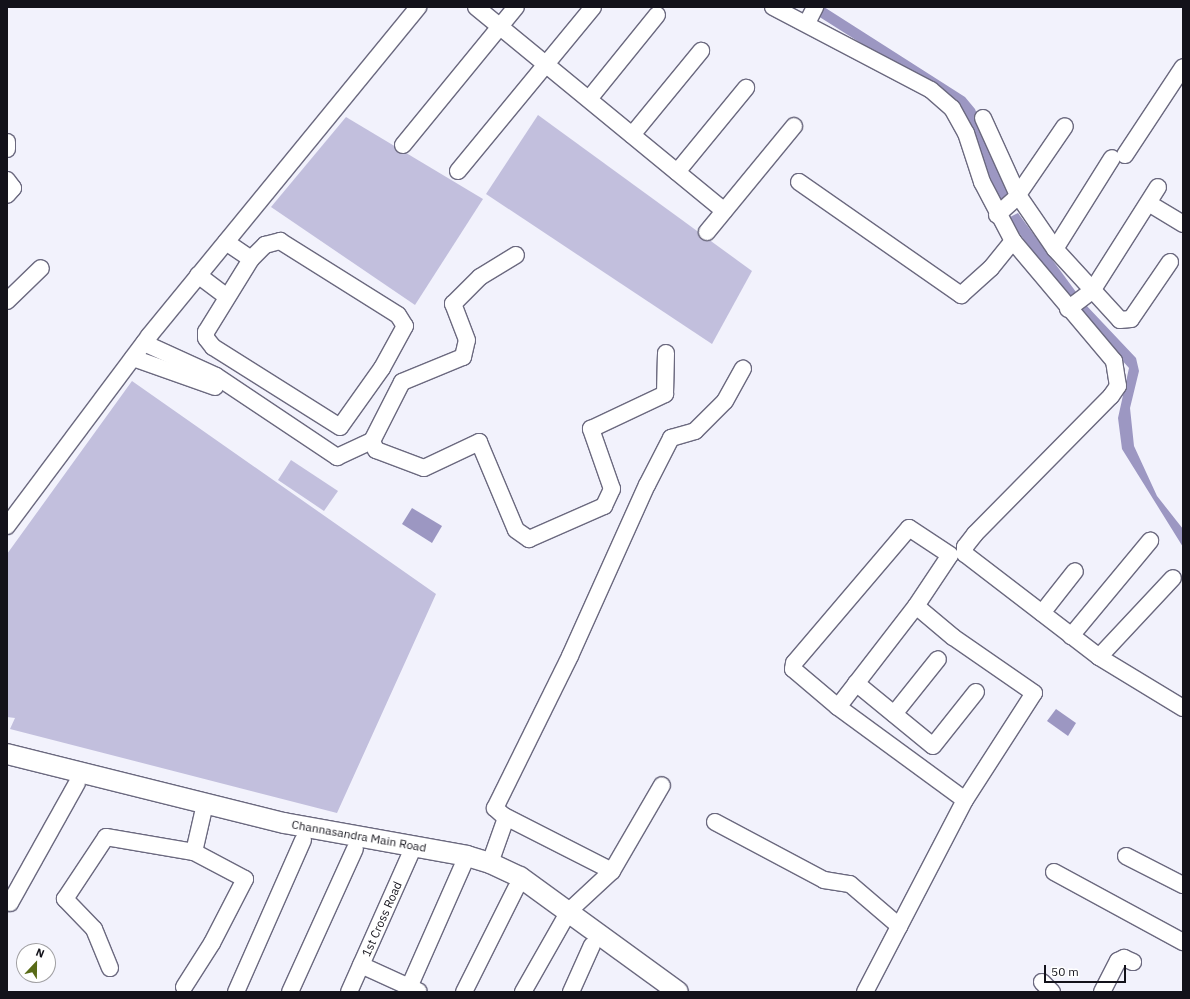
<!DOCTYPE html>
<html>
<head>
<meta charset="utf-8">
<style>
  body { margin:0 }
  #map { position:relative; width:1190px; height:999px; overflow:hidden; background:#f2f2fc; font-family:"IBM Plex Sans",sans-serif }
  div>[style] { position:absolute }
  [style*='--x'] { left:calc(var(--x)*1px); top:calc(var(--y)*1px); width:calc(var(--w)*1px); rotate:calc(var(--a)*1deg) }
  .green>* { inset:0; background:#c2bfdd }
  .water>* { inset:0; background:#9c97c2 }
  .roads { filter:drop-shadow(1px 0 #6b697f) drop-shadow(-1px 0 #6b697f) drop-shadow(0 1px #6b697f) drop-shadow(0 -1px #6b697f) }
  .minor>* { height:16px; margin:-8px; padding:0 8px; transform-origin:8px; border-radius:8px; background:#fff }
  .major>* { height:20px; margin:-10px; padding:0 10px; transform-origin:10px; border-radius:10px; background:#fff }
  span { translate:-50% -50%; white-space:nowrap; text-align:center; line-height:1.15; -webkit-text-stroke:3px #fff; paint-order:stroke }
  .street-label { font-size:12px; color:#13121a }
  .frame { position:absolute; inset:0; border:8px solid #13121a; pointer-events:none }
  .north { position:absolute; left:16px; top:943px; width:40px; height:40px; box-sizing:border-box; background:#fff; border:1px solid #a1a0a3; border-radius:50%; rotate:22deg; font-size:11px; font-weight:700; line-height:16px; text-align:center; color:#13121a }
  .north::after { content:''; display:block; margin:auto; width:14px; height:18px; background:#586a16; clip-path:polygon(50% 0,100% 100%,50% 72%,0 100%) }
  .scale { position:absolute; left:1044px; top:965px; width:82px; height:18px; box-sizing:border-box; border:2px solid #13121a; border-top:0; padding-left:5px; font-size:12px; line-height:14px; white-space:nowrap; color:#13121a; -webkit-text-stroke:3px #fff; paint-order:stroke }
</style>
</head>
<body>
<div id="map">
  <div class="green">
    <i style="clip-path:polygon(538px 115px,752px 271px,712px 344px,486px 194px)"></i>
    <i style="clip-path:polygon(346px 117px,483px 199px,415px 305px,271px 207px)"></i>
    <i style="clip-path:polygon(132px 381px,436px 594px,337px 813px,10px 729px,15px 718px,7px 717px,7px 554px)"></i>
    <i style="clip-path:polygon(291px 460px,338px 491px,324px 511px,278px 480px)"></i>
  </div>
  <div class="water">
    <i style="clip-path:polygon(824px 7px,965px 97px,975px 109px,1009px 195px,1000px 201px,960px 106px,818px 16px)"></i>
    <i style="clip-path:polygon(1018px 213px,1076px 292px,1067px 299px,1014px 226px,1010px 217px)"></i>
    <i style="clip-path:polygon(1085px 304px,1136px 358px,1139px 371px,1130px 408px,1134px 446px,1157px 496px,1183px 529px,1183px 547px,1122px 449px,1118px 418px,1129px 368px,1076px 309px)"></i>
    <i style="clip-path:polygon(412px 508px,442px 526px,432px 543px,402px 524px)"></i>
    <i style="clip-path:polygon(1056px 709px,1076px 723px,1068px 736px,1047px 721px)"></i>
  </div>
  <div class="roads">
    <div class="minor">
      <i style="--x:476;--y:7;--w:321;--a:39.4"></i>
      <i style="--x:773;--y:7;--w:178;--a:27.7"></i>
      <i style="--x:931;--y:90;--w:28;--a:41"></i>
      <i style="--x:952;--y:108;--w:29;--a:61"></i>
      <i style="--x:966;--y:133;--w:52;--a:71.9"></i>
      <i style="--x:982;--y:182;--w:67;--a:62.3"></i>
      <i style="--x:1013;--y:241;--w:157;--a:49.9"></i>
      <i style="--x:1114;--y:361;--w:25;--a:81"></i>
      <i style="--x:1118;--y:386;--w:12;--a:125"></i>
      <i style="--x:1111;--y:396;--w:194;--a:134.6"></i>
      <i style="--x:975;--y:534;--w:16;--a:128"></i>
      <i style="--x:965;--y:547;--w:7;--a:90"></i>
      <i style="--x:965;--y:554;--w:169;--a:37.5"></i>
      <i style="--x:1099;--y:657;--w:98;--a:31.3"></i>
      <i style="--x:807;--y:23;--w:18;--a:-63"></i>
      <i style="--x:589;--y:99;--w:108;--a:-51"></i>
      <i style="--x:983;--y:118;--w:85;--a:65.6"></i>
      <i style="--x:1018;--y:195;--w:65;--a:55.6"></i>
      <i style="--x:1055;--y:249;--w:96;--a:47.5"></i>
      <i style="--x:1120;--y:320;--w:11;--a:-5"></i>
      <i style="--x:1131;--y:319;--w:69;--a:-55.6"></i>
      <i style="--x:632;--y:135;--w:109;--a:-50.6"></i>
      <i style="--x:7;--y:142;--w:7;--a:90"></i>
      <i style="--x:403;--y:145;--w:178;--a:-50.7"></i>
      <i style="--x:1125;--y:155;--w:105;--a:-56.6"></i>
      <i style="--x:458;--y:171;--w:212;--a:-50.5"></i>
      <i style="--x:677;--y:172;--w:109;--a:-50.6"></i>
      <i style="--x:7;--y:180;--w:10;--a:53"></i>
      <i style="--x:13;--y:188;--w:9;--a:131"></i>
      <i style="--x:799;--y:182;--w:198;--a:34.9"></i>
      <i style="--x:961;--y:295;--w:40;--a:-42"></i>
      <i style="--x:991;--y:268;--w:35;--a:-51"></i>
      <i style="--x:1150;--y:204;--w:39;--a:31"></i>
      <i style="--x:997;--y:215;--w:24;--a:-42"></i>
      <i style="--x:1015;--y:199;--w:88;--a:-55.6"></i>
      <i style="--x:707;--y:232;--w:137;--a:-50.6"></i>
      <i style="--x:280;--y:241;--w:139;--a:32.1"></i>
      <i style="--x:398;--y:315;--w:13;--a:58"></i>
      <i style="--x:405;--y:326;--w:48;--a:118.7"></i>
      <i style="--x:382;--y:368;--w:72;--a:125.4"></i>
      <i style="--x:340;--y:427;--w:150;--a:-147.8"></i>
      <i style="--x:213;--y:347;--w:11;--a:-128"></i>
      <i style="--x:206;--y:338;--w:6;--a:-90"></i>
      <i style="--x:206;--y:332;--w:86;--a:-58.3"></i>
      <i style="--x:251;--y:259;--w:20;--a:-45"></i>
      <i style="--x:265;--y:245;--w:16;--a:-15"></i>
      <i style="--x:226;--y:242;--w:30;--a:34"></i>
      <i style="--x:1055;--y:249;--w:107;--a:-57.9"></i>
      <i style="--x:198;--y:275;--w:35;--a:37"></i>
      <i style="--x:7;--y:301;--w:47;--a:-44.1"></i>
      <i style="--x:1068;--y:309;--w:30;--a:-37"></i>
      <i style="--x:1092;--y:291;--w:123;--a:-57.6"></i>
      <i style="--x:144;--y:343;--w:79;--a:24.6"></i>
      <i style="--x:216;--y:376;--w:146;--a:33.8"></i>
      <i style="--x:337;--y:457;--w:38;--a:-25"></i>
      <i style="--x:372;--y:441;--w:66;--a:-63"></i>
      <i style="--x:402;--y:382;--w:66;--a:-22.3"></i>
      <i style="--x:463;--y:357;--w:17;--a:-77"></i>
      <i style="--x:467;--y:340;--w:39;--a:-111"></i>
      <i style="--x:453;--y:304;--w:38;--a:-45"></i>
      <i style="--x:480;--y:277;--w:42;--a:-31.4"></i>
      <i style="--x:133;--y:358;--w:87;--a:19.5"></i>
      <i style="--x:372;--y:441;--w:10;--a:66"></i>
      <i style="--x:376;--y:450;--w:51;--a:20.6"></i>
      <i style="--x:424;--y:468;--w:61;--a:-25.3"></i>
      <i style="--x:479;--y:442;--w:95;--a:67.2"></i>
      <i style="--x:516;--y:530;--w:16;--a:35"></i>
      <i style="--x:529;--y:539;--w:82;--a:-23.7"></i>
      <i style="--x:604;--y:506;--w:19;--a:-65"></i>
      <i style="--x:612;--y:489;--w:64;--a:-109.3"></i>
      <i style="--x:591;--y:429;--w:82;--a:-25.3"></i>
      <i style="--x:665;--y:394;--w:41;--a:-88.6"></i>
      <i style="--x:7;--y:526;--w:237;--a:-53.2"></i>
      <i style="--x:149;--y:336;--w:425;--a:-50.7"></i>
      <i style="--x:1042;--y:613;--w:53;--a:-51.8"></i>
      <i style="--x:1071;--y:636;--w:124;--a:-50.3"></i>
      <i style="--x:1099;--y:657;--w:108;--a:-46.9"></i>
      <i style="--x:856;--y:683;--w:99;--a:39.3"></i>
      <i style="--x:933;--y:746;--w:69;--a:-51.5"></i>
      <i style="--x:838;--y:707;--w:128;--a:-52.3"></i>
      <i style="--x:894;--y:714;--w:70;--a:-51.3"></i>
      <i style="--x:504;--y:816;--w:121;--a:27"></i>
      <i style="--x:715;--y:822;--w:123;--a:28"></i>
      <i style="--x:824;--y:880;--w:26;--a:9"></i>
      <i style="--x:850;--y:884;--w:65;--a:40.6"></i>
      <i style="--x:1126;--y:856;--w:64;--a:27"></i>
      <i style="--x:490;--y:863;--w:48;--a:-70.4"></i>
      <i style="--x:506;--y:818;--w:15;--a:-138"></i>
      <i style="--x:495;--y:808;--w:169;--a:-63.7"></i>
      <i style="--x:570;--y:656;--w:188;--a:-65.8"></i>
      <i style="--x:647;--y:485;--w:53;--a:-62.9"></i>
      <i style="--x:671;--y:438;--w:25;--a:-16"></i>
      <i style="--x:695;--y:431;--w:42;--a:-45"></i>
      <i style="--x:725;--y:401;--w:37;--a:-61"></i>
      <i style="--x:1054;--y:872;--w:147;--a:28.5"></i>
      <i style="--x:10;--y:903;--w:137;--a:-60.8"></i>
      <i style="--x:361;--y:965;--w:63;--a:24.5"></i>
      <i style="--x:110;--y:968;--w:42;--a:-112.3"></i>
      <i style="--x:94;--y:929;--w:42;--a:-134"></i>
      <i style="--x:65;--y:899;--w:74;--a:-56.5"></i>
      <i style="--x:106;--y:837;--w:89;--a:9.7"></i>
      <i style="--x:1042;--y:982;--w:14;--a:45"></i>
      <i style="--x:184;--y:987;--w:52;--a:-57.5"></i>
      <i style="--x:212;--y:943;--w:72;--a:-62.7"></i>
      <i style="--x:245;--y:879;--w:58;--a:-152.1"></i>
      <i style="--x:194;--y:852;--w:49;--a:-77.1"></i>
      <i style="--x:236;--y:992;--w:166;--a:-66.2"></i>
      <i style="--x:290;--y:992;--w:157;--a:-65.6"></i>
      <i style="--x:349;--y:992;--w:160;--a:-66"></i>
      <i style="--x:407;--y:992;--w:149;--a:-66.2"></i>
      <i style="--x:464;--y:992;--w:116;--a:-63.4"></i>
      <i style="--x:523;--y:992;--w:93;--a:-60.4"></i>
      <i style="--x:569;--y:911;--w:59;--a:-42.9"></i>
      <i style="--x:612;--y:871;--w:99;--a:-59.8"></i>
      <i style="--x:571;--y:992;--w:51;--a:-65.9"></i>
      <i style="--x:865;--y:992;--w:216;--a:-62.5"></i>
      <i style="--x:965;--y:800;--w:127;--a:-57.2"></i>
      <i style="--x:1034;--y:693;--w:98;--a:-145.3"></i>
      <i style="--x:953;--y:637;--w:48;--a:-140"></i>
      <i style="--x:916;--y:606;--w:61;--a:-56.3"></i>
      <i style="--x:950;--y:555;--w:49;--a:-146.6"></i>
      <i style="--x:909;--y:528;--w:177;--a:130.4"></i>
      <i style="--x:794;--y:663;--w:6;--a:99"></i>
      <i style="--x:793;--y:669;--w:59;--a:40.2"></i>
      <i style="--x:838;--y:707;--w:157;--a:36.2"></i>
      <i style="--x:1102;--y:992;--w:35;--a:-63"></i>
      <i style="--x:1118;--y:961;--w:7;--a:-27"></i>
      <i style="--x:1124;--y:958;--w:10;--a:24"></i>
    </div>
    <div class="major">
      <i style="--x:7;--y:754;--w:285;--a:14"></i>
      <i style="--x:284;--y:823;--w:186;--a:10.2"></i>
      <i style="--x:467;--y:856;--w:24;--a:17"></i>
      <i style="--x:490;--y:863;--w:33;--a:25"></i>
      <i style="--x:520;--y:877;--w:195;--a:36"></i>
    </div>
  </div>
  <div class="street-label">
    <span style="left:359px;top:836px;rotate:10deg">Channasandra Main Road</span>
    <span style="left:382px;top:919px;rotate:-66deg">1st Cross Road</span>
  </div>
  <div class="frame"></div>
  <div class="north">N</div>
  <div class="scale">50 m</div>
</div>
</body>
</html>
